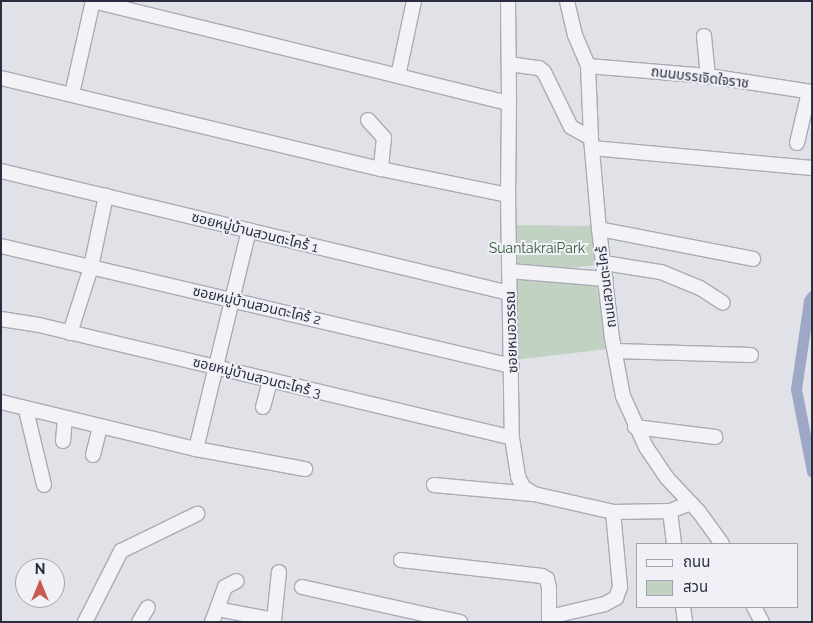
<!DOCTYPE html>
<html>
<head>
<meta charset="utf-8">
<style>
  body { margin:0 }
  #map { position:relative; width:813px; height:623px; overflow:hidden; background:#e0e2e8; font-family:Raleway,"Noto Sans Thai",sans-serif }
  div>[style] { position:absolute }
  [style*='--x'] { left:calc(var(--x)*1px); top:calc(var(--y)*1px); width:calc(var(--w)*1px); rotate:calc(var(--a)*1deg) }
  .green>* { inset:0; background:#c2d2c2 }
  .canal>* { height:11px; margin:-5.5px; padding:0 5.5px; transform-origin:5.5px; border-radius:5.5px; background:#9da7c6 }
  .roads { filter:drop-shadow(1px 0 #a9abb5) drop-shadow(-1px 0 #a9abb5) drop-shadow(0 1px #a9abb5) drop-shadow(0 -1px #a9abb5) }
  .minor>* { height:14px; margin:-7px; padding:0 7px; transform-origin:7px; border-radius:7px; background:#f3f3f7 }
  span { translate:-50% -50%; white-space:nowrap; text-align:center; line-height:1.15; -webkit-text-stroke:4px #f0f1f6; paint-order:stroke }
  .street-label { font-size:14px; color:#2a2c3f }
  .park-label { font-size:14px; color:#385a3a }
  .frame { position:absolute; inset:0; border:2px solid #2a2c3f; pointer-events:none }
  .legend { position:absolute; left:636px; top:543px; width:162px; height:65px; box-sizing:border-box; background:#f0f1f6; border:1px solid #a1a2ad; margin:0; padding:6px 9px; list-style:none; font-size:15px; color:#2a2c3f }
  .legend li { display:flex; align-items:center; gap:10px; height:25px }
  .legend b { width:25px; border:1px solid #a1a2ad }
  .north { position:absolute; left:15px; top:558px; width:50px; height:50px; box-sizing:border-box; background:#f0f1f6; border:1px solid #a1a2ad; border-radius:50%; rotate:0deg; font-size:14px; font-weight:700; line-height:20px; text-align:center; color:#2a2c3f }
  .north::after { content:''; display:block; margin:auto; width:18px; height:22px; background:#c6584d; clip-path:polygon(50% 0,100% 100%,50% 72%,0 100%) }
</style>
</head>
<body>
<div id="map">
  <div class="green">
    <i style="clip-path:polygon(511px 225px,593px 226px,596px 265px,516px 274px,596px 283px,607px 349px,514px 360px)"></i>
  </div>
  <div class="canal">
    <i style="--x:812;--y:296;--w:6;--a:121"></i>
    <i style="--x:809;--y:301;--w:89;--a:98.4"></i>
    <i style="--x:796;--y:389;--w:84;--a:79"></i>
  </div>
  <div class="roads">
    <div class="minor">
      <i style="--x:93;--y:1;--w:428;--a:13.8"></i>
      <i style="--x:508;--y:1;--w:102;--a:89.4"></i>
      <i style="--x:509;--y:103;--w:92;--a:90.6"></i>
      <i style="--x:508;--y:195;--w:243;--a:89.1"></i>
      <i style="--x:512;--y:438;--w:39;--a:81"></i>
      <i style="--x:518;--y:477;--w:11;--a:63"></i>
      <i style="--x:523;--y:487;--w:13;--a:32"></i>
      <i style="--x:534;--y:494;--w:81;--a:12.8"></i>
      <i style="--x:613;--y:512;--w:57;--a:-1"></i>
      <i style="--x:670;--y:511;--w:22;--a:-21"></i>
      <i style="--x:567;--y:1;--w:35;--a:77"></i>
      <i style="--x:575;--y:35;--w:34;--a:67"></i>
      <i style="--x:588;--y:66;--w:72;--a:87.6"></i>
      <i style="--x:591;--y:138;--w:91;--a:85"></i>
      <i style="--x:599;--y:229;--w:110;--a:83.2"></i>
      <i style="--x:612;--y:338;--w:59;--a:79.3"></i>
      <i style="--x:623;--y:396;--w:56;--a:65.7"></i>
      <i style="--x:646;--y:447;--w:37;--a:56"></i>
      <i style="--x:667;--y:478;--w:47;--a:46.7"></i>
      <i style="--x:699;--y:512;--w:39;--a:54"></i>
      <i style="--x:704;--y:36;--w:40;--a:84.3"></i>
      <i style="--x:509;--y:64;--w:30;--a:8"></i>
      <i style="--x:539;--y:68;--w:6;--a:39"></i>
      <i style="--x:544;--y:72;--w:61;--a:63.9"></i>
      <i style="--x:571;--y:127;--w:23;--a:29"></i>
      <i style="--x:588;--y:66;--w:120;--a:4.8"></i>
      <i style="--x:708;--y:76;--w:105;--a:8.7"></i>
      <i style="--x:398;--y:76;--w:77;--a:-78"></i>
      <i style="--x:1;--y:78;--w:391;--a:13.5"></i>
      <i style="--x:381;--y:169;--w:130;--a:11.6"></i>
      <i style="--x:72;--y:94;--w:95;--a:-77.3"></i>
      <i style="--x:368;--y:120;--w:24;--a:48"></i>
      <i style="--x:384;--y:138;--w:31;--a:96"></i>
      <i style="--x:797;--y:143;--w:52;--a:-76.8"></i>
      <i style="--x:592;--y:148;--w:221;--a:5.2"></i>
      <i style="--x:1;--y:171;--w:522;--a:13.5"></i>
      <i style="--x:599;--y:229;--w:157;--a:11"></i>
      <i style="--x:1;--y:246;--w:525;--a:13.22"></i>
      <i style="--x:604;--y:263;--w:58;--a:9"></i>
      <i style="--x:661;--y:272;--w:42;--a:22.3"></i>
      <i style="--x:700;--y:288;--w:27;--a:33"></i>
      <i style="--x:509;--y:271;--w:97;--a:4.7"></i>
      <i style="--x:1;--y:319;--w:38;--a:9"></i>
      <i style="--x:39;--y:325;--w:486;--a:13.4"></i>
      <i style="--x:70;--y:333;--w:69;--a:-72.3"></i>
      <i style="--x:91;--y:267;--w:73;--a:-78.1"></i>
      <i style="--x:615;--y:351;--w:136;--a:1.7"></i>
      <i style="--x:1;--y:402;--w:201;--a:13.6"></i>
      <i style="--x:196;--y:449;--w:111;--a:10.4"></i>
      <i style="--x:263;--y:407;--w:28;--a:-75"></i>
      <i style="--x:26;--y:410;--w:77;--a:76.5"></i>
      <i style="--x:635;--y:427;--w:81;--a:7.1"></i>
      <i style="--x:63;--y:441;--w:22;--a:-85"></i>
      <i style="--x:196;--y:449;--w:225;--a:-76.4"></i>
      <i style="--x:93;--y:455;--w:29;--a:-76"></i>
      <i style="--x:434;--y:485;--w:99;--a:5.2"></i>
      <i style="--x:670;--y:511;--w:33;--a:83"></i>
      <i style="--x:401;--y:560;--w:142;--a:6.5"></i>
      <i style="--x:542;--y:576;--w:6;--a:31"></i>
      <i style="--x:547;--y:579;--w:9;--a:77"></i>
      <i style="--x:549;--y:588;--w:34;--a:90"></i>
      <i style="--x:302;--y:587;--w:162;--a:12.5"></i>
      <i style="--x:683;--y:607;--w:15;--a:82"></i>
      <i style="--x:754;--y:607;--w:17;--a:62"></i>
      <i style="--x:217;--y:609;--w:23;--a:-70"></i>
      <i style="--x:225;--y:587;--w:13;--a:-27"></i>
      <i style="--x:549;--y:617;--w:57;--a:-13.1"></i>
      <i style="--x:605;--y:604;--w:13;--a:-29"></i>
      <i style="--x:616;--y:598;--w:12;--a:-70"></i>
      <i style="--x:620;--y:587;--w:75;--a:-95.3"></i>
      <i style="--x:85;--y:622;--w:80;--a:-63.1"></i>
      <i style="--x:121;--y:551;--w:85;--a:-26"></i>
      <i style="--x:139;--y:622;--w:17;--a:-59"></i>
      <i style="--x:212;--y:622;--w:14;--a:-69"></i>
      <i style="--x:217;--y:609;--w:58;--a:10.9"></i>
      <i style="--x:274;--y:620;--w:48;--a:-84.1"></i>
    </div>
  </div>
  <div class="street-label">
    <span style="left:700px;top:77px;rotate:7deg">ถนนบรรเจิดใจราช</span>
    <span style="left:255px;top:232px;rotate:14deg">ซอยหมู่บ้านสวนตะไคร้ 1</span>
    <span style="left:606px;top:287px;rotate:-97deg">ถนนสวนตะไคร้</span>
    <span style="left:257px;top:305px;rotate:13deg">ซอยหมู่บ้านสวนตะไคร้ 2</span>
    <span style="left:511px;top:332px;rotate:-92deg">ซอยหมอวรรณ</span>
    <span style="left:257px;top:377px;rotate:14deg">ซอยหมู่บ้านสวนตะไคร้ 3</span>
  </div>
  <div class="park-label">
    <span style="left:537px;top:248px">SuantakraiPark</span>
  </div>
  <div class="frame"></div>
  <ul class="legend">
  <li><b style="height:6px;background:#f3f3f7"></b>ถนน</li>
  <li><b style="height:14px;background:#c2d2c2"></b>สวน</li>
  </ul>
  <div class="north">N</div>
</div>
</body>
</html>
